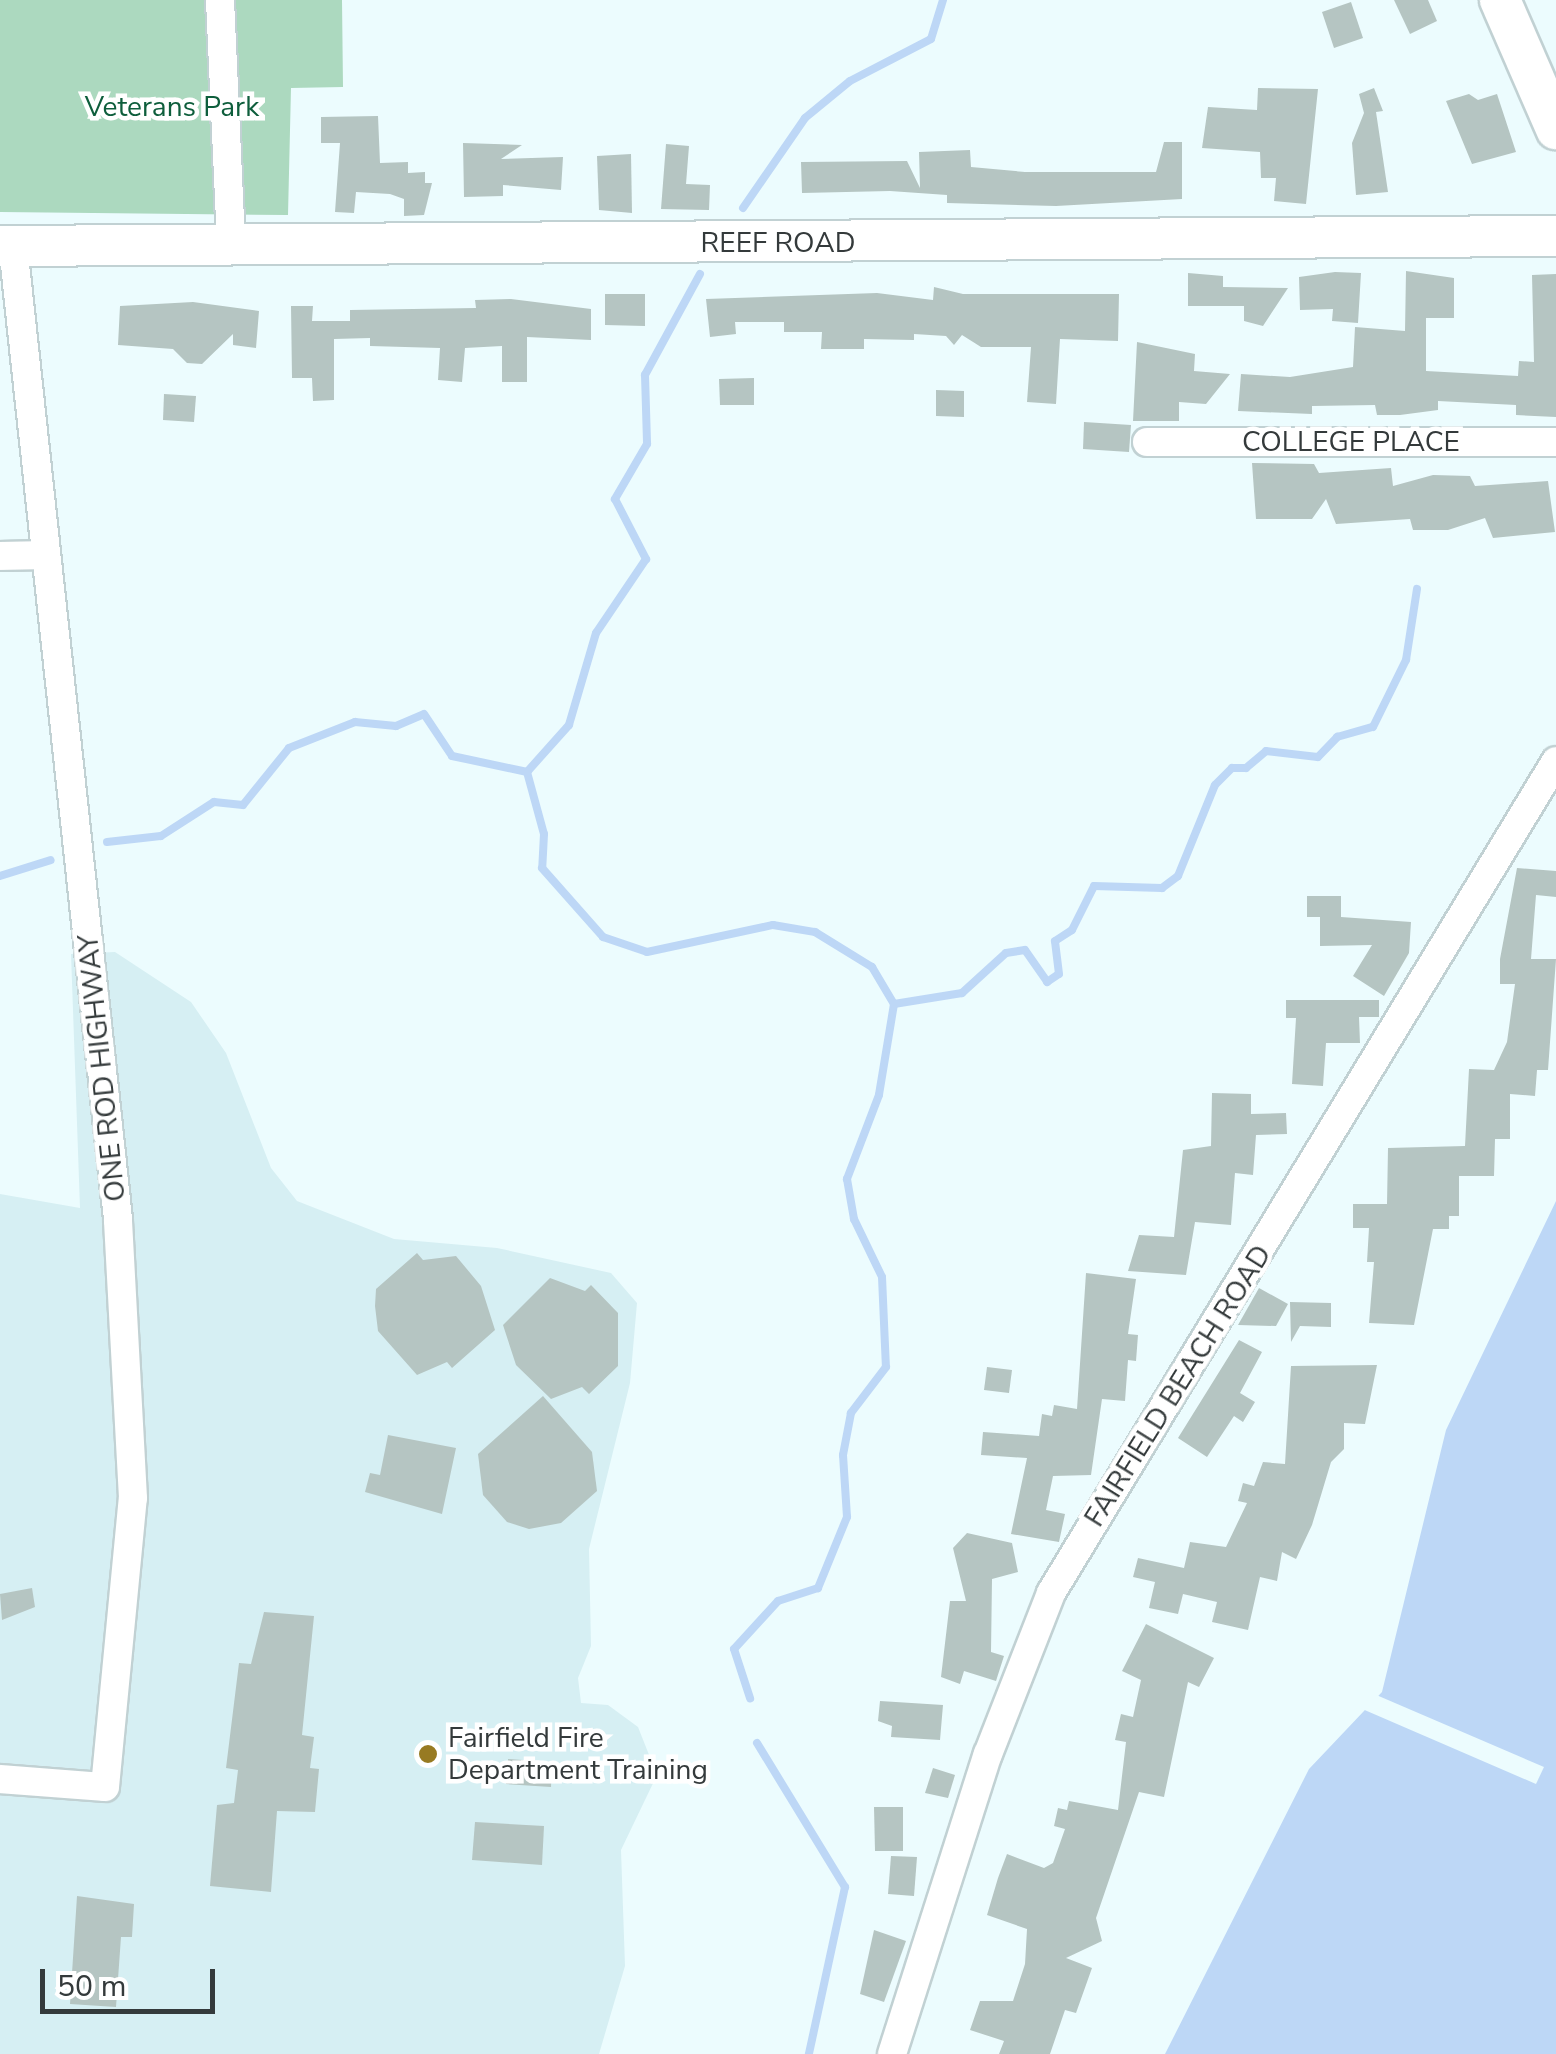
<!DOCTYPE html>
<html>
<head>
<meta charset="utf-8">
<style>
  body { margin:0 }
  #map { position:relative; width:1556px; height:2054px; overflow:hidden; background:#ecfcfe; font-family:"Nunito Sans",sans-serif }
  div>[style] { position:absolute }
  [style*='--x'] { left:calc(var(--x)*1px); top:calc(var(--y)*1px); width:calc(var(--w)*1px); rotate:calc(var(--a)*1deg) }
  .built>* { inset:0; background:#d6eff3 }
  .green>* { inset:0; background:#acd9bf }
  .water>* { inset:0; background:#bdd7f6 }
  .pier>* { inset:0; background:#ecfcfe }
  .stream>* { height:8px; margin:-4px; padding:0 4px; transform-origin:4px; border-radius:4px; background:#bdd7f6 }
  .building>* { inset:0; background:#b5c5c2 }
  .roads { filter:drop-shadow(2px 0 #c1d1d3) drop-shadow(-2px 0 #c1d1d3) drop-shadow(0 2px #c1d1d3) drop-shadow(0 -2px #c1d1d3) }
  .street>* { height:28px; margin:-14px; padding:0 14px; transform-origin:14px; border-radius:14px; background:#fff }
  .secondary>* { height:40px; margin:-20px; padding:0 20px; transform-origin:20px; border-radius:20px; background:#fff }
  .dots>* { width:28px; height:28px; translate:-50% -50%; box-sizing:border-box; border:5px solid #fff; border-radius:50% }
  span { translate:-50% -50%; white-space:nowrap; text-align:center; line-height:1.15; -webkit-text-stroke:9px #fff; paint-order:stroke }
  .park-label { font-size:28px; color:#0e5e3c }
  .street-label { font-size:28px; color:#343a3b }
  .poi-label { font-size:28px; color:#343a3b }
  .left { translate:0 -50%; text-align:left }
  .scale { position:absolute; left:40px; top:1969px; width:175px; height:45px; box-sizing:border-box; border:5px solid #343a3b; border-top:0; padding-left:12px; font-size:30px; line-height:35px; white-space:nowrap; color:#343a3b; -webkit-text-stroke:8px #fff; paint-order:stroke }
</style>
</head>
<body>
<div id="map">
  <div class="built">
    <i style="clip-path:polygon(115px 952px,191px 1002px,226px 1053px,271px 1168px,297px 1201px,394px 1239px,497px 1248px,611px 1273px,637px 1303px,630px 1383px,589px 1549px,591px 1646px,578px 1678px,581px 1703px,608px 1705px,638px 1727px,657px 1775px,621px 1850px,625px 1966px,599px 2054px,0 2054px,0 1194px,80px 1208px,71px 954px)"></i>
  </div>
  <div class="green">
    <i style="clip-path:polygon(0 0,342px 0,343px 87px,291px 88px,288px 215px,0 212px)"></i>
  </div>
  <div class="water">
    <i style="clip-path:polygon(1556px 1201px,1556px 2054px,1165px 2054px,1309px 1769px,1382px 1692px,1446px 1430px)"></i>
  </div>
  <div class="pier">
    <i style="clip-path:polygon(1374px 1694px,1544px 1767px,1536px 1784px,1360px 1708px)"></i>
  </div>
  <div class="stream">
    <i style="--x:743;--y:208;--w:109;--a:-55.4"></i>
    <i style="--x:805;--y:118;--w:58;--a:-39.4"></i>
    <i style="--x:850;--y:81;--w:91;--a:-27.4"></i>
    <i style="--x:931;--y:39;--w:41;--a:-72.9"></i>
    <i style="--x:700;--y:274;--w:115;--a:118.6"></i>
    <i style="--x:645;--y:375;--w:69;--a:88.3"></i>
    <i style="--x:647;--y:444;--w:64;--a:120.2"></i>
    <i style="--x:615;--y:499;--w:68;--a:62.7"></i>
    <i style="--x:646;--y:559;--w:89;--a:124"></i>
    <i style="--x:596;--y:633;--w:96;--a:106.4"></i>
    <i style="--x:569;--y:725;--w:63;--a:131.8"></i>
    <i style="--x:527;--y:772;--w:64;--a:74.7"></i>
    <i style="--x:544;--y:834;--w:34;--a:93"></i>
    <i style="--x:542;--y:868;--w:92;--a:48.5"></i>
    <i style="--x:603;--y:937;--w:46;--a:18.8"></i>
    <i style="--x:647;--y:952;--w:129;--a:-12.1"></i>
    <i style="--x:773;--y:925;--w:43;--a:9.5"></i>
    <i style="--x:815;--y:932;--w:67;--a:31.6"></i>
    <i style="--x:872;--y:967;--w:43;--a:59.3"></i>
    <i style="--x:894;--y:1004;--w:92;--a:99.4"></i>
    <i style="--x:879;--y:1095;--w:90;--a:110.9"></i>
    <i style="--x:847;--y:1179;--w:41;--a:80.1"></i>
    <i style="--x:854;--y:1219;--w:64;--a:64.2"></i>
    <i style="--x:882;--y:1277;--w:90;--a:87.5"></i>
    <i style="--x:886;--y:1367;--w:58;--a:127.3"></i>
    <i style="--x:851;--y:1413;--w:43;--a:100.8"></i>
    <i style="--x:843;--y:1455;--w:62;--a:86.3"></i>
    <i style="--x:847;--y:1517;--w:77;--a:112.2"></i>
    <i style="--x:818;--y:1588;--w:42;--a:162"></i>
    <i style="--x:778;--y:1601;--w:65;--a:132.5"></i>
    <i style="--x:734;--y:1649;--w:52;--a:71.9"></i>
    <i style="--x:107;--y:842;--w:54;--a:-6.3"></i>
    <i style="--x:161;--y:836;--w:63;--a:-32.7"></i>
    <i style="--x:214;--y:802;--w:29;--a:6"></i>
    <i style="--x:243;--y:805;--w:73;--a:-51.1"></i>
    <i style="--x:289;--y:748;--w:71;--a:-21.5"></i>
    <i style="--x:355;--y:722;--w:41;--a:5.6"></i>
    <i style="--x:396;--y:726;--w:30;--a:-23"></i>
    <i style="--x:424;--y:714;--w:50;--a:56.3"></i>
    <i style="--x:452;--y:756;--w:77;--a:12"></i>
    <i style="--x:0;--y:876;--w:53;--a:-17.4"></i>
    <i style="--x:894;--y:1004;--w:69;--a:-9.2"></i>
    <i style="--x:962;--y:993;--w:59;--a:-42.3"></i>
    <i style="--x:1006;--y:953;--w:19;--a:-9"></i>
    <i style="--x:1025;--y:950;--w:39;--a:55"></i>
    <i style="--x:1047;--y:982;--w:14;--a:-34"></i>
    <i style="--x:1059;--y:974;--w:33;--a:-97"></i>
    <i style="--x:1055;--y:941;--w:20;--a:-33"></i>
    <i style="--x:1072;--y:930;--w:49;--a:-63.4"></i>
    <i style="--x:1094;--y:886;--w:68;--a:1.7"></i>
    <i style="--x:1162;--y:888;--w:20;--a:-37"></i>
    <i style="--x:1178;--y:876;--w:98;--a:-67.9"></i>
    <i style="--x:1215;--y:785;--w:24;--a:-45"></i>
    <i style="--x:1232;--y:768;--w:14;--a:0"></i>
    <i style="--x:1246;--y:768;--w:26;--a:-40"></i>
    <i style="--x:1266;--y:751;--w:52;--a:6.6"></i>
    <i style="--x:1318;--y:757;--w:28;--a:-46"></i>
    <i style="--x:1337;--y:737;--w:37;--a:-16"></i>
    <i style="--x:1373;--y:727;--w:75;--a:-63.8"></i>
    <i style="--x:1406;--y:660;--w:72;--a:-81.2"></i>
    <i style="--x:757;--y:1743;--w:169;--a:58.6"></i>
    <i style="--x:845;--y:1887;--w:171;--a:102.2"></i>
  </div>
  <div class="building">
    <i style="clip-path:polygon(1394px 0,1428px 0,1437px 21px,1410px 34px)"></i>
    <i style="clip-path:polygon(1351px 2px,1363px 38px,1334px 48px,1322px 12px)"></i>
    <i style="clip-path:polygon(1258px 88px,1318px 89px,1306px 204px,1274px 201px,1276px 178px,1261px 178px,1260px 152px,1202px 148px,1208px 107px,1257px 110px)"></i>
    <i style="clip-path:polygon(1374px 88px,1383px 111px,1376px 112px,1388px 192px,1356px 195px,1352px 143px,1364px 113px,1359px 94px)"></i>
    <i style="clip-path:polygon(1469px 94px,1478px 100px,1497px 94px,1516px 152px,1472px 164px,1446px 101px)"></i>
    <i style="clip-path:polygon(378px 116px,380px 163px,408px 162px,408px 173px,425px 172px,425px 183px,432px 183px,424px 215px,404px 216px,404px 199px,390px 194px,356px 192px,354px 213px,335px 212px,340px 143px,321px 143px,321px 117px)"></i>
    <i style="clip-path:polygon(1164px 142px,1182px 142px,1182px 199px,1056px 206px,947px 203px,947px 195px,890px 191px,802px 193px,801px 162px,907px 161px,920px 188px,919px 152px,970px 150px,971px 167px,1025px 172px,1156px 172px)"></i>
    <i style="clip-path:polygon(463px 143px,522px 145px,501px 159px,563px 157px,561px 190px,503px 185px,503px 196px,464px 197px)"></i>
    <i style="clip-path:polygon(666px 144px,689px 146px,686px 184px,710px 185px,709px 210px,661px 209px)"></i>
    <i style="clip-path:polygon(631px 154px,632px 213px,599px 210px,597px 156px)"></i>
    <i style="clip-path:polygon(1406px 271px,1454px 278px,1454px 318px,1426px 318px,1426px 371px,1518px 376px,1519px 361px,1534px 362px,1532px 275px,1556px 274px,1556px 417px,1516px 415px,1516px 405px,1438px 401px,1438px 410px,1400px 415px,1377px 415px,1375px 405px,1312px 406px,1312px 414px,1238px 411px,1241px 374px,1290px 377px,1353px 367px,1355px 327px,1405px 331px)"></i>
    <i style="clip-path:polygon(1335px 272px,1361px 273px,1358px 323px,1332px 321px,1333px 309px,1300px 310px,1299px 277px)"></i>
    <i style="clip-path:polygon(1188px 273px,1223px 276px,1223px 287px,1288px 288px,1263px 326px,1244px 321px,1244px 306px,1188px 306px)"></i>
    <i style="clip-path:polygon(934px 287px,963px 294px,1119px 294px,1118px 341px,1060px 339px,1056px 404px,1027px 402px,1031px 347px,981px 347px,962px 335px,954px 345px,946px 336px,914px 334px,914px 340px,864px 339px,864px 349px,821px 349px,822px 332px,784px 332px,784px 322px,735px 322px,736px 334px,710px 337px,706px 299px,877px 293px,933px 300px)"></i>
    <i style="clip-path:polygon(605px 294px,645px 294px,645px 326px,605px 325px)"></i>
    <i style="clip-path:polygon(511px 299px,591px 309px,591px 340px,527px 337px,527px 382px,502px 382px,502px 346px,465px 348px,462px 382px,438px 380px,440px 348px,370px 346px,370px 338px,334px 339px,334px 400px,313px 401px,312px 378px,292px 378px,291px 306px,313px 306px,312px 321px,350px 321px,350px 310px,476px 308px,475px 300px)"></i>
    <i style="clip-path:polygon(193px 302px,259px 311px,256px 348px,233px 345px,233px 334px,202px 364px,187px 363px,173px 349px,118px 345px,120px 306px)"></i>
    <i style="clip-path:polygon(1137px 342px,1195px 354px,1194px 371px,1230px 374px,1206px 404px,1179px 402px,1179px 421px,1133px 421px)"></i>
    <i style="clip-path:polygon(754px 378px,754px 405px,720px 405px,719px 379px)"></i>
    <i style="clip-path:polygon(936px 390px,964px 391px,964px 417px,936px 416px)"></i>
    <i style="clip-path:polygon(164px 394px,196px 396px,194px 422px,163px 420px)"></i>
    <i style="clip-path:polygon(1084px 422px,1131px 425px,1129px 452px,1083px 449px)"></i>
    <i style="clip-path:polygon(1252px 463px,1314px 464px,1319px 473px,1391px 468px,1393px 486px,1433px 475px,1470px 476px,1475px 486px,1548px 481px,1555px 532px,1493px 538px,1485px 518px,1448px 530px,1413px 530px,1410px 519px,1336px 524px,1326px 499px,1312px 519px,1256px 519px)"></i>
    <i style="clip-path:polygon(1517px 868px,1556px 871px,1556px 897px,1536px 895px,1531px 959px,1556px 959px,1548px 1070px,1537px 1070px,1535px 1096px,1510px 1094px,1510px 1139px,1495px 1139px,1494px 1176px,1459px 1176px,1459px 1216px,1449px 1216px,1449px 1229px,1433px 1229px,1414px 1325px,1369px 1323px,1374px 1262px,1367px 1262px,1369px 1228px,1353px 1228px,1353px 1204px,1387px 1204px,1388px 1148px,1465px 1146px,1469px 1069px,1494px 1070px,1507px 1042px,1515px 984px,1500px 984px,1500px 959px)"></i>
    <i style="clip-path:polygon(1307px 896px,1341px 896px,1341px 917px,1411px 922px,1409px 953px,1384px 996px,1353px 976px,1372px 945px,1320px 946px,1320px 917px,1307px 917px)"></i>
    <i style="clip-path:polygon(1286px 1000px,1379px 1000px,1379px 1017px,1359px 1017px,1360px 1043px,1326px 1043px,1323px 1086px,1292px 1084px,1296px 1018px,1286px 1018px)"></i>
    <i style="clip-path:polygon(1212px 1093px,1251px 1094px,1251px 1114px,1286px 1113px,1287px 1134px,1256px 1135px,1253px 1175px,1235px 1173px,1231px 1225px,1195px 1222px,1186px 1275px,1128px 1271px,1139px 1235px,1174px 1237px,1183px 1150px,1211px 1146px)"></i>
    <i style="clip-path:polygon(417px 1253px,423px 1260px,456px 1256px,481px 1286px,495px 1330px,452px 1368px,447px 1362px,417px 1375px,378px 1331px,375px 1306px,376px 1289px)"></i>
    <i style="clip-path:polygon(1086px 1273px,1136px 1279px,1128px 1334px,1138px 1335px,1136px 1361px,1128px 1360px,1125px 1401px,1102px 1399px,1091px 1475px,1053px 1476px,1046px 1510px,1065px 1514px,1059px 1542px,1011px 1534px,1027px 1458px,981px 1455px,983px 1432px,1039px 1436px,1042px 1414px,1052px 1416px,1054px 1405px,1077px 1409px)"></i>
    <i style="clip-path:polygon(550px 1278px,585px 1291px,591px 1285px,618px 1313px,618px 1366px,589px 1394px,582px 1387px,551px 1399px,516px 1365px,503px 1325px)"></i>
    <i style="clip-path:polygon(1259px 1288px,1288px 1304px,1276px 1326px,1238px 1325px)"></i>
    <i style="clip-path:polygon(1290px 1302px,1331px 1303px,1331px 1327px,1300px 1326px,1291px 1342px)"></i>
    <i style="clip-path:polygon(1239px 1340px,1262px 1352px,1240px 1393px,1255px 1402px,1243px 1422px,1234px 1416px,1207px 1457px,1178px 1438px)"></i>
    <i style="clip-path:polygon(1377px 1365px,1365px 1424px,1344px 1423px,1344px 1449px,1331px 1462px,1312px 1525px,1296px 1559px,1282px 1552px,1277px 1581px,1260px 1577px,1248px 1630px,1212px 1622px,1217px 1602px,1183px 1594px,1178px 1614px,1149px 1608px,1155px 1582px,1133px 1577px,1138px 1558px,1184px 1568px,1190px 1542px,1226px 1547px,1247px 1503px,1238px 1501px,1243px 1483px,1254px 1486px,1263px 1462px,1285px 1464px,1291px 1366px)"></i>
    <i style="clip-path:polygon(987px 1367px,1012px 1370px,1009px 1393px,984px 1390px)"></i>
    <i style="clip-path:polygon(543px 1396px,592px 1452px,597px 1491px,561px 1523px,529px 1529px,507px 1522px,483px 1495px,478px 1454px)"></i>
    <i style="clip-path:polygon(388px 1435px,456px 1448px,442px 1514px,365px 1492px,370px 1473px,380px 1475px)"></i>
    <i style="clip-path:polygon(967px 1533px,1012px 1543px,1018px 1572px,992px 1579px,991px 1652px,1004px 1656px,996px 1681px,964px 1671px,960px 1684px,941px 1677px,950px 1601px,966px 1601px,953px 1548px)"></i>
    <i style="clip-path:polygon(32px 1588px,35px 1607px,2px 1620px,0 1594px)"></i>
    <i style="clip-path:polygon(264px 1612px,314px 1616px,302px 1735px,314px 1737px,310px 1768px,319px 1769px,315px 1812px,277px 1811px,271px 1892px,210px 1886px,217px 1805px,234px 1803px,238px 1770px,226px 1768px,239px 1663px,251px 1664px)"></i>
    <i style="clip-path:polygon(1146px 1624px,1214px 1658px,1199px 1687px,1188px 1682px,1164px 1797px,1139px 1792px,1096px 1918px,1102px 1941px,1066px 1958px,1092px 1968px,1076px 2013px,1065px 2010px,1050px 2054px,999px 2054px,1004px 2041px,970px 2030px,980px 2001px,1013px 2001px,1025px 1964px,1027px 1929px,987px 1915px,998px 1878px,1007px 1854px,1044px 1868px,1053px 1863px,1065px 1829px,1054px 1826px,1058px 1808px,1067px 1810px,1069px 1801px,1118px 1810px,1126px 1742px,1115px 1740px,1121px 1714px,1133px 1717px,1141px 1680px,1122px 1671px)"></i>
    <i style="clip-path:polygon(880px 1701px,943px 1705px,940px 1740px,891px 1737px,892px 1726px,878px 1721px)"></i>
    <i style="clip-path:polygon(508px 1759px,552px 1762px,551px 1787px,506px 1784px)"></i>
    <i style="clip-path:polygon(933px 1768px,955px 1775px,948px 1798px,925px 1793px)"></i>
    <i style="clip-path:polygon(874px 1807px,903px 1807px,903px 1851px,875px 1851px)"></i>
    <i style="clip-path:polygon(475px 1822px,544px 1826px,542px 1865px,472px 1860px)"></i>
    <i style="clip-path:polygon(891px 1856px,917px 1857px,914px 1896px,888px 1894px)"></i>
    <i style="clip-path:polygon(77px 1896px,134px 1904px,132px 1937px,121px 1937px,116px 2007px,70px 2004px)"></i>
    <i style="clip-path:polygon(874px 1930px,906px 1941px,884px 2002px,860px 1994px)"></i>
  </div>
  <div class="roads">
    <div class="street">
      <i style="--x:220;--y:0;--w:246;--a:87.4"></i>
      <i style="--x:1147;--y:442;--w:409;--a:0"></i>
      <i style="--x:0;--y:556;--w:46;--a:-1.2"></i>
      <i style="--x:0;--y:1779;--w:105;--a:4.4"></i>
      <i style="--x:105;--y:1787;--w:290;--a:-84.5"></i>
      <i style="--x:133;--y:1498;--w:279;--a:-93.1"></i>
      <i style="--x:118;--y:1219;--w:979;--a:-96.16"></i>
      <i style="--x:892;--y:2054;--w:315;--a:-72.3"></i>
      <i style="--x:988;--y:1754;--w:173;--a:-68.6"></i>
      <i style="--x:1051;--y:1593;--w:973;--a:-58.74"></i>
    </div>
    <div class="secondary">
      <i style="--x:1500;--y:0;--w:141;--a:66.5"></i>
      <i style="--x:0;--y:246;--w:1556;--a:-0.37"></i>
    </div>
  </div>
  <div class="dots">
    <i style="left:428px;top:1754px;background:#977a22"></i>
  </div>
  <div class="park-label">
    <span style="left:172px;top:107px">Veterans Park</span>
  </div>
  <div class="street-label">
    <span style="left:778px;top:243px">REEF ROAD</span>
    <span style="left:1351px;top:442px">COLLEGE PLACE</span>
    <span style="left:102px;top:1068px;rotate:-96deg">ONE ROD HIGHWAY</span>
    <span style="left:1178px;top:1386px;rotate:-58deg">FAIRFIELD BEACH ROAD</span>
  </div>
  <div class="poi-label">
    <span class="left" style="left:448px;top:1754px">Fairfield Fire<br>Department Training</span>
  </div>
  <div class="scale">50 m</div>
</div>
</body>
</html>
